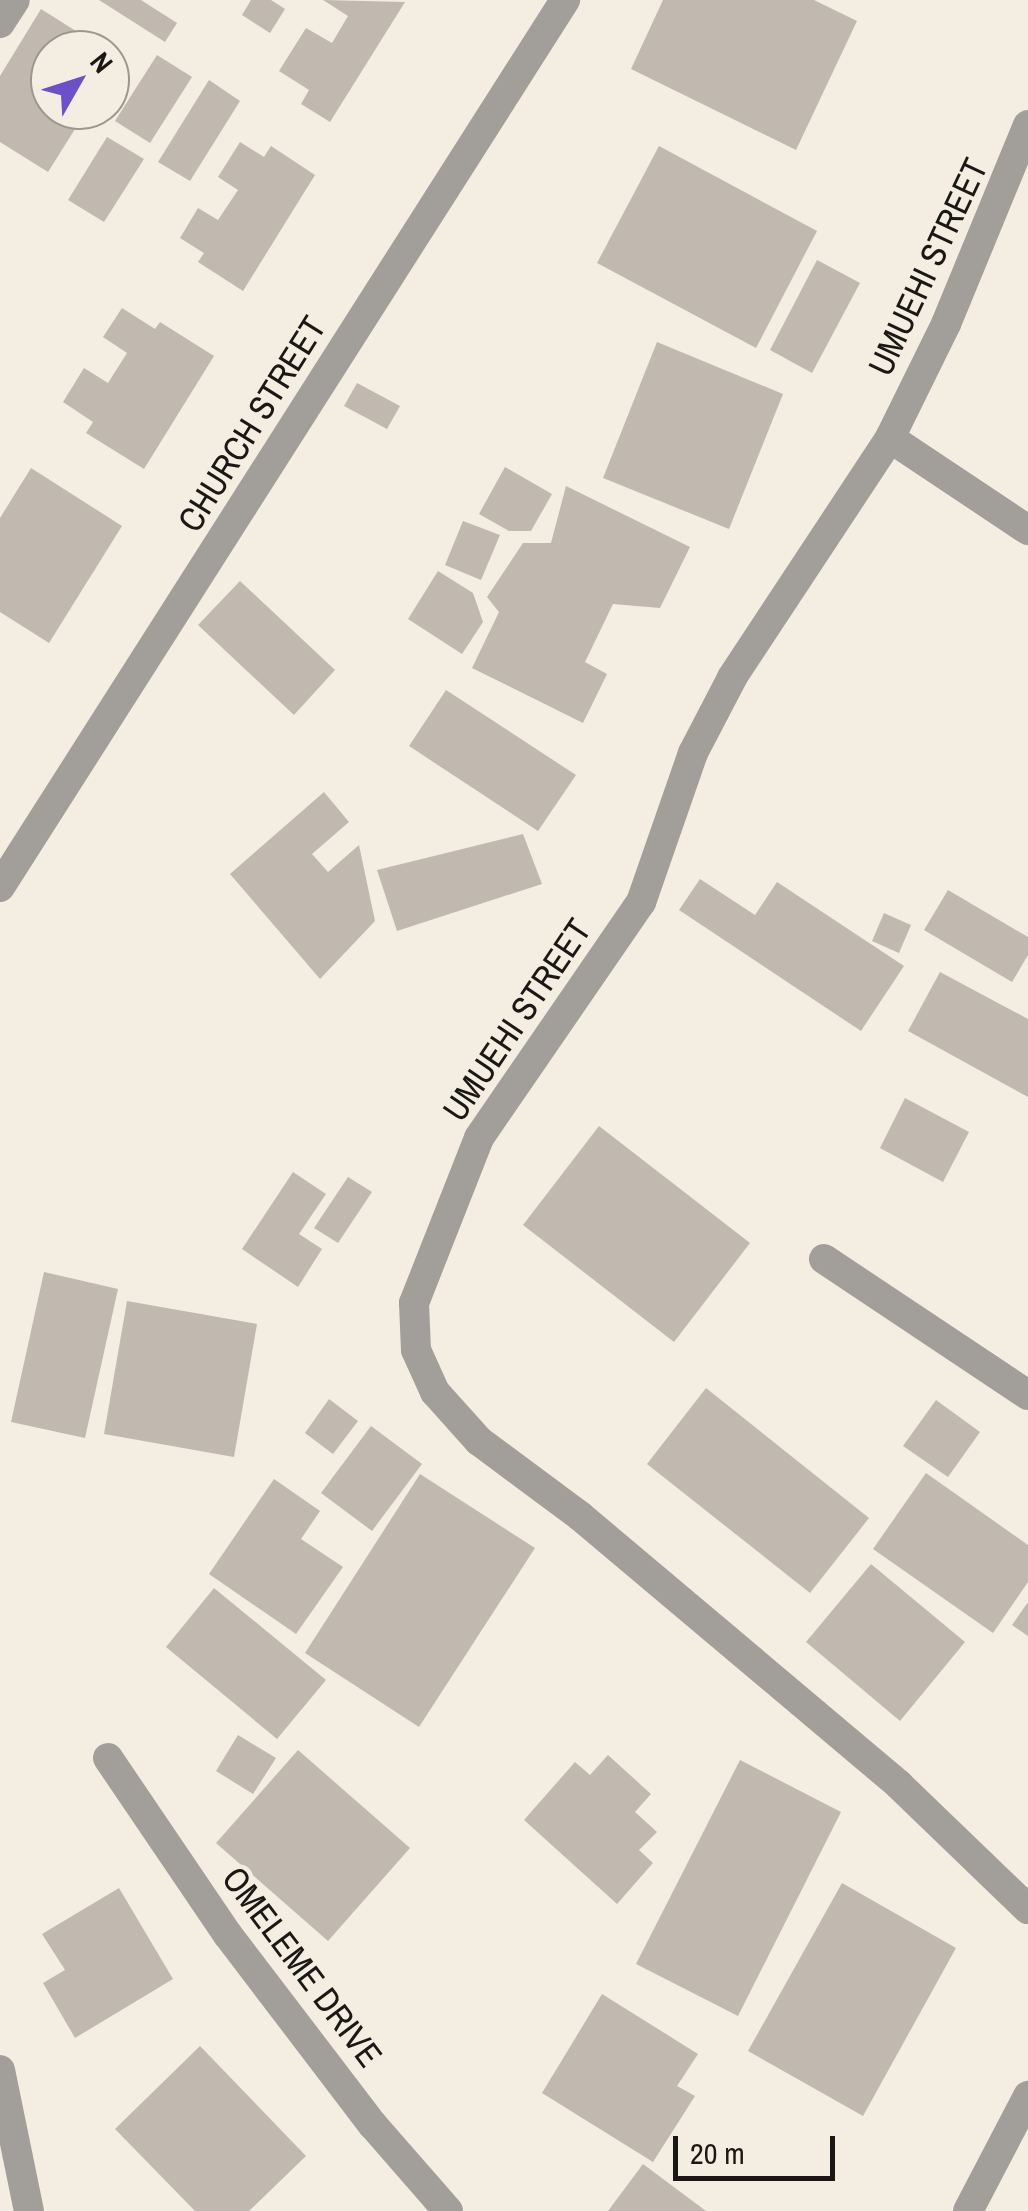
<!DOCTYPE html>
<html>
<head>
<meta charset="utf-8">
<style>
  body { margin:0 }
  #map { position:relative; width:1028px; height:2211px; overflow:hidden; background:#f4ede1; font-family:"Archivo Narrow",sans-serif }
  div>[style] { position:absolute }
  [style*='--x'] { left:calc(var(--x)*1px); top:calc(var(--y)*1px); width:calc(var(--w)*1px); rotate:calc(var(--a)*1deg) }
  .building>* { inset:0; background:#c1b9af }
  .street>* { height:30px; margin:-15px; padding:0 15px; transform-origin:15px; border-radius:15px; background:#a29f9a }
  span { translate:-50% -50%; white-space:nowrap; text-align:center; line-height:1.15; -webkit-text-stroke:9px #f4ede1; paint-order:stroke }
  .street-label { font-size:35px; color:#1a1814 }
  .north { position:absolute; left:30px; top:30px; width:100px; height:100px; box-sizing:border-box; background:#f4ede1; border:2px solid #9d988f; border-radius:50%; rotate:51deg; font-size:28px; font-weight:700; line-height:40px; text-align:center; color:#1a1814 }
  .north::after { content:''; display:block; margin:auto; width:35px; height:45px; background:#6a50c9; clip-path:polygon(50% 0,100% 100%,50% 72%,0 100%) }
  .scale { position:absolute; left:673px; top:2136px; width:162px; height:45px; box-sizing:border-box; border:5px solid #1a1814; border-top:0; padding-left:12px; font-size:30px; line-height:35px; white-space:nowrap; color:#1a1814; -webkit-text-stroke:8px #f4ede1; paint-order:stroke }
</style>
</head>
<body>
<div id="map">
  <div class="building">
    <i style="clip-path:polygon(99px 0,141px 0,177px 23px,165px 42px)"></i>
    <i style="clip-path:polygon(251px 0,271px 0,285px 9px,270px 33px,242px 15px)"></i>
    <i style="clip-path:polygon(323px 0,405px 2px,330px 122px,301px 104px,309px 90px,279px 71px,306px 28px,332px 43px,348px 16px)"></i>
    <i style="clip-path:polygon(663px 0,814px 0,857px 21px,796px 150px,631px 69px)"></i>
    <i style="clip-path:polygon(41px 9px,106px 50px,50px 50px,50px 110px,87px 110px,48px 172px,0 142px,0 76px)"></i>
    <i style="clip-path:polygon(110px 53px,119px 59px,110px 73px)"></i>
    <i style="clip-path:polygon(157px 55px,192px 77px,150px 143px,115px 121px)"></i>
    <i style="clip-path:polygon(209px 80px,240px 101px,190px 181px,158px 162px)"></i>
    <i style="clip-path:polygon(107px 137px,144px 159px,104px 222px,68px 200px)"></i>
    <i style="clip-path:polygon(240px 142px,264px 157px,271px 146px,315px 175px,243px 291px,198px 262px,204px 253px,180px 238px,198px 208px,218px 220px,238px 190px,218px 177px)"></i>
    <i style="clip-path:polygon(659px 146px,817px 231px,756px 348px,597px 263px)"></i>
    <i style="clip-path:polygon(817px 260px,860px 283px,812px 373px,770px 350px)"></i>
    <i style="clip-path:polygon(122px 308px,155px 329px,160px 322px,214px 356px,144px 469px,86px 433px,93px 422px,63px 402px,84px 368px,108px 383px,127px 353px,103px 337px)"></i>
    <i style="clip-path:polygon(657px 342px,783px 394px,729px 529px,603px 478px)"></i>
    <i style="clip-path:polygon(357px 383px,400px 406px,387px 429px,344px 406px)"></i>
    <i style="clip-path:polygon(505px 467px,552px 494px,531px 531px,509px 531px,479px 514px)"></i>
    <i style="clip-path:polygon(31px 468px,122px 526px,49px 643px,0 612px,0 518px)"></i>
    <i style="clip-path:polygon(566px 486px,690px 547px,660px 608px,613px 604px,585px 662px,607px 674px,583px 723px,472px 668px,499px 612px,487px 597px,523px 543px,551px 543px)"></i>
    <i style="clip-path:polygon(463px 521px,500px 535px,481px 580px,445px 565px)"></i>
    <i style="clip-path:polygon(438px 571px,473px 593px,483px 622px,462px 654px,408px 619px)"></i>
    <i style="clip-path:polygon(240px 581px,335px 670px,294px 715px,198px 625px)"></i>
    <i style="clip-path:polygon(446px 690px,576px 775px,538px 831px,409px 746px)"></i>
    <i style="clip-path:polygon(324px 792px,349px 822px,312px 854px,328px 872px,359px 845px,375px 921px,320px 979px,230px 874px)"></i>
    <i style="clip-path:polygon(523px 834px,542px 884px,397px 931px,377px 870px)"></i>
    <i style="clip-path:polygon(700px 879px,755px 915px,777px 882px,904px 966px,861px 1031px,679px 910px)"></i>
    <i style="clip-path:polygon(948px 890px,1028px 937px,1028px 955px,1012px 982px,924px 930px)"></i>
    <i style="clip-path:polygon(884px 913px,911px 925px,899px 953px,872px 941px)"></i>
    <i style="clip-path:polygon(940px 972px,1028px 1019px,1028px 1097px,908px 1031px)"></i>
    <i style="clip-path:polygon(905px 1098px,969px 1132px,943px 1182px,880px 1148px)"></i>
    <i style="clip-path:polygon(599px 1126px,750px 1243px,674px 1342px,523px 1225px)"></i>
    <i style="clip-path:polygon(293px 1172px,326px 1194px,299px 1234px,322px 1249px,298px 1287px,242px 1249px)"></i>
    <i style="clip-path:polygon(348px 1177px,372px 1192px,338px 1243px,314px 1228px)"></i>
    <i style="clip-path:polygon(44px 1272px,118px 1289px,85px 1438px,11px 1422px)"></i>
    <i style="clip-path:polygon(127px 1301px,257px 1324px,234px 1457px,104px 1434px)"></i>
    <i style="clip-path:polygon(706px 1388px,869px 1518px,810px 1593px,647px 1464px)"></i>
    <i style="clip-path:polygon(329px 1399px,358px 1421px,333px 1454px,305px 1433px)"></i>
    <i style="clip-path:polygon(936px 1400px,980px 1432px,948px 1477px,903px 1446px)"></i>
    <i style="clip-path:polygon(371px 1426px,422px 1464px,372px 1531px,321px 1493px)"></i>
    <i style="clip-path:polygon(926px 1473px,1028px 1545px,1028px 1582px,993px 1633px,873px 1549px)"></i>
    <i style="clip-path:polygon(420px 1474px,535px 1548px,419px 1727px,305px 1653px)"></i>
    <i style="clip-path:polygon(274px 1479px,320px 1511px,301px 1539px,343px 1567px,296px 1634px,209px 1574px)"></i>
    <i style="clip-path:polygon(871px 1564px,965px 1642px,900px 1721px,806px 1642px)"></i>
    <i style="clip-path:polygon(214px 1588px,326px 1680px,277px 1739px,166px 1647px)"></i>
    <i style="clip-path:polygon(1028px 1602px,1028px 1636px,1012px 1625px)"></i>
    <i style="clip-path:polygon(238px 1735px,276px 1758px,253px 1794px,216px 1771px)"></i>
    <i style="clip-path:polygon(298px 1750px,410px 1848px,328px 1941px,216px 1843px)"></i>
    <i style="clip-path:polygon(608px 1755px,651px 1794px,635px 1812px,657px 1832px,639px 1850px,653px 1863px,617px 1904px,524px 1820px,575px 1762px,590px 1775px)"></i>
    <i style="clip-path:polygon(740px 1760px,841px 1812px,738px 2016px,636px 1964px)"></i>
    <i style="clip-path:polygon(842px 1883px,956px 1948px,863px 2116px,748px 2051px)"></i>
    <i style="clip-path:polygon(119px 1888px,173px 1979px,75px 2038px,43px 1983px,65px 1970px,42px 1934px)"></i>
    <i style="clip-path:polygon(602px 1994px,698px 2054px,677px 2086px,695px 2096px,653px 2162px,542px 2093px)"></i>
    <i style="clip-path:polygon(200px 2046px,306px 2156px,249px 2211px,195px 2211px,115px 2129px)"></i>
    <i style="clip-path:polygon(643px 2164px,706px 2211px,608px 2211px)"></i>
  </div>
  <div class="street">
    <i style="--x:0;--y:23;--w:27;--a:-57"></i>
    <i style="--x:1028;--y:125;--w:215;--a:112.4"></i>
    <i style="--x:946;--y:324;--w:127;--a:116.2"></i>
    <i style="--x:890;--y:438;--w:287;--a:123.4"></i>
    <i style="--x:732;--y:678;--w:85;--a:117.5"></i>
    <i style="--x:693;--y:753;--w:158;--a:109.2"></i>
    <i style="--x:641;--y:902;--w:286;--a:124.5"></i>
    <i style="--x:479;--y:1138;--w:177;--a:111.5"></i>
    <i style="--x:414;--y:1303;--w:47;--a:87.6"></i>
    <i style="--x:416;--y:1350;--w:46;--a:65.7"></i>
    <i style="--x:435;--y:1392;--w:66;--a:48.1"></i>
    <i style="--x:479;--y:1441;--w:126;--a:36.6"></i>
    <i style="--x:580;--y:1516;--w:417;--a:40.1"></i>
    <i style="--x:899;--y:1785;--w:179;--a:43.9"></i>
    <i style="--x:890;--y:438;--w:166;--a:33.7"></i>
    <i style="--x:0;--y:887;--w:1052;--a:-57.5"></i>
    <i style="--x:824;--y:1259;--w:245;--a:33.7"></i>
    <i style="--x:108;--y:1758;--w:214;--a:55.9"></i>
    <i style="--x:228;--y:1935;--w:239;--a:52.7"></i>
    <i style="--x:373;--y:2125;--w:114;--a:48.9"></i>
    <i style="--x:0;--y:2070;--w:144;--a:78.4"></i>
    <i style="--x:968;--y:2211;--w:130;--a:-62.4"></i>
  </div>
  <div class="street-label">
    <span style="left:928px;top:267px;rotate:-65deg">UMUEHI STREET</span>
    <span style="left:252px;top:424px;rotate:-58deg">CHURCH STREET</span>
    <span style="left:517px;top:1020px;rotate:-56deg">UMUEHI STREET</span>
    <span style="left:302px;top:1967px;rotate:53deg">OMELEME DRIVE</span>
  </div>
  <div class="north">N</div>
  <div class="scale">20 m</div>
</div>
</body>
</html>
